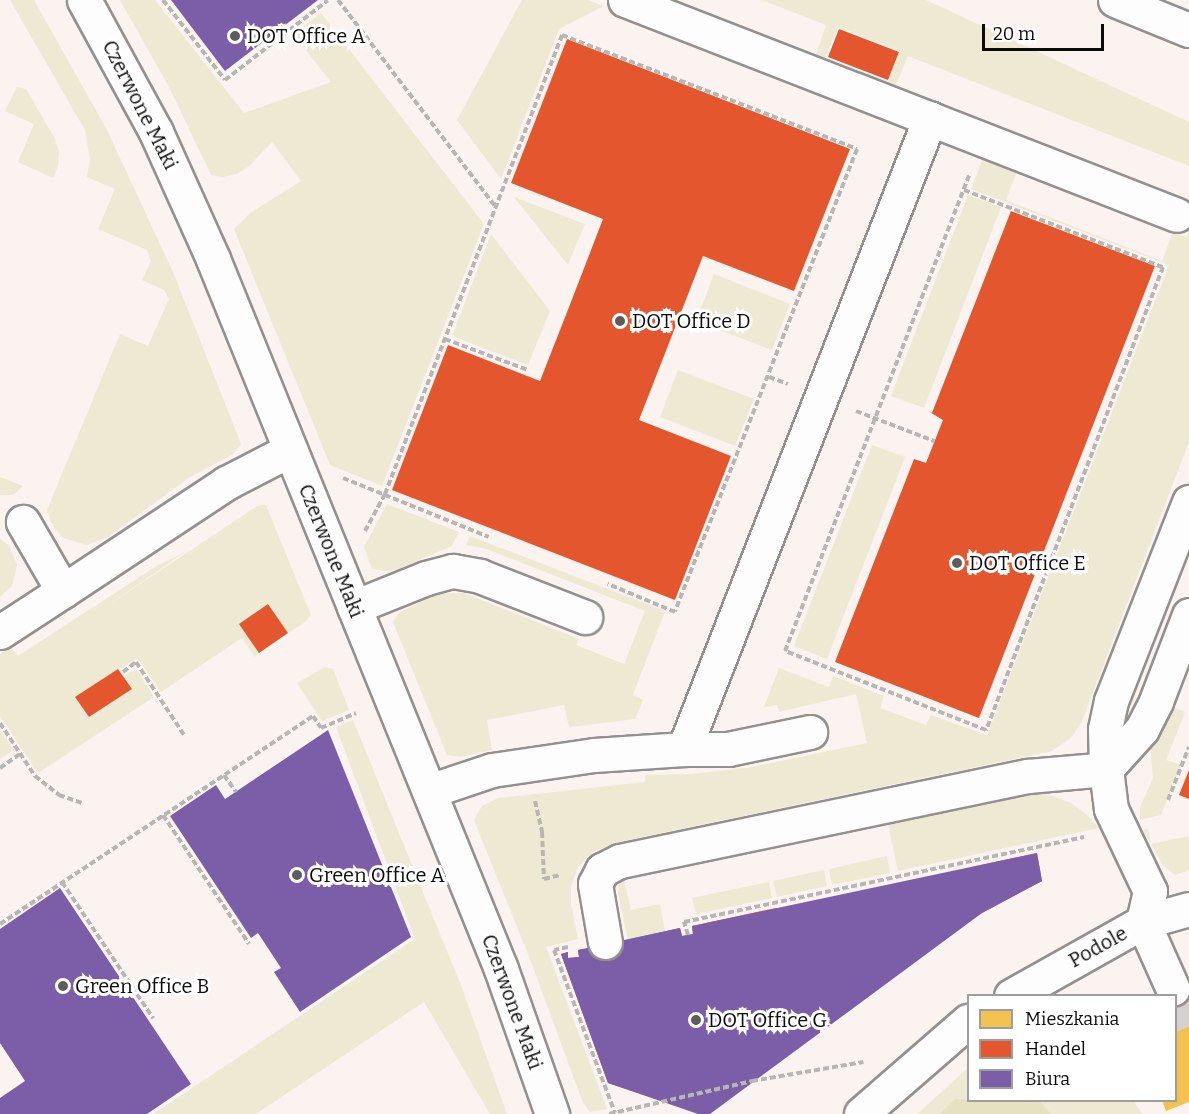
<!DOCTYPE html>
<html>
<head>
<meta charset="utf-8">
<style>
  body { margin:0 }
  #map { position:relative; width:1189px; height:1114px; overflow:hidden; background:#faf3f0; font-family:Bitter,serif }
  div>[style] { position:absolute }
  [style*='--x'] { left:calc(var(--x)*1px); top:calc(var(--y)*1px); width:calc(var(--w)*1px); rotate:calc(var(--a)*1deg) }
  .green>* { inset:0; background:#eee9d2 }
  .forest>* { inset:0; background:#e5e1c1 }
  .homes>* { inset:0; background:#f2c14e }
  .shops>* { inset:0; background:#e4572e }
  .offices>* { inset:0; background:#7b5ea7 }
  .minor-tunnel>* { height:33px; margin-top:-16.5px; transform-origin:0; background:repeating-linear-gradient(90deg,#d6d0ce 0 33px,transparent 0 49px) }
  .path>* { height:4px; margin-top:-2px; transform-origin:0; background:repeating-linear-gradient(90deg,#b7b6b5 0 6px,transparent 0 9px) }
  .roads { filter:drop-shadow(2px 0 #93908f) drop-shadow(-2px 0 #93908f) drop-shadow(0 2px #93908f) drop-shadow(0 -2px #93908f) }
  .minor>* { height:33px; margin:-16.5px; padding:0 16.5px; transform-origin:16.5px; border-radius:16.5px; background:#fefdfd }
  .dots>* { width:16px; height:16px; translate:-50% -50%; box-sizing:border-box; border:3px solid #fff; border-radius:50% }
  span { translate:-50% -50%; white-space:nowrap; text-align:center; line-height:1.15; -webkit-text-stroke:6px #fff; paint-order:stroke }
  .poi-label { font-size:20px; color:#0c0c0c }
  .left { translate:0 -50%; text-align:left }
  .street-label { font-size:20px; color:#0c0c0c }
  .legend { position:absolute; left:967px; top:994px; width:210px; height:108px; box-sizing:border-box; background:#fff; border:2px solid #9e9e9e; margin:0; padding:8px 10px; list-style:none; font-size:18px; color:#0c0c0c }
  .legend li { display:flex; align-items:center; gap:12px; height:30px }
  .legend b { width:30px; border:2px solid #9e9e9e }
  .scale { position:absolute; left:982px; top:24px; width:122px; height:27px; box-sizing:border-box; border:3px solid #0c0c0c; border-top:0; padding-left:8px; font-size:18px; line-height:21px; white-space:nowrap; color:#0c0c0c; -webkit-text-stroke:4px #fff; paint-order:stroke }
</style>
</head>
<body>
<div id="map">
  <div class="green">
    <i style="clip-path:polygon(10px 0,34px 0,107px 130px,173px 272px,241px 444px,233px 454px,190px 477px,108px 537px,87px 545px,63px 538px,52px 525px,47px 510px,120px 334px,148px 346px,169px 299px,164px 290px,142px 280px,151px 261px,147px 250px,98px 229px,115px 189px,87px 177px,90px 159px,85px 130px)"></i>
    <i style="clip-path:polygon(120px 0,155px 0,244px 113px,331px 82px,293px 34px,321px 13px,484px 224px,382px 486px,330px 465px,234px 229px,249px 214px,301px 181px,272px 142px,249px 166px,237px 174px,223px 177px,211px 175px,169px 87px)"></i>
    <i style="clip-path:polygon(522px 0,588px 0,604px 6px,559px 29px,501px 179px,457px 120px)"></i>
    <i style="clip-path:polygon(762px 0,926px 0,1189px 122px,1189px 166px,908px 56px,896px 85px,888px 82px,900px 51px,838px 27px,825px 58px,816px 55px,826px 25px)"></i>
    <i style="clip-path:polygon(17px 87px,26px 89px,55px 139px,59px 152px,58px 166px,53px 178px,18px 162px,34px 124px,5px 111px)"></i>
    <i style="clip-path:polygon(983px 158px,1017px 171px,1006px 200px,1162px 261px,1173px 232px,1187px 237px,1189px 232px,1189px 442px,1082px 721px,1072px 737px,1052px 751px,618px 842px,593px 852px,578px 867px,571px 886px,571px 904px,578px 939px,546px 947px,607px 1109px,590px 1112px,583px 1103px,530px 959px,474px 820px,482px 806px,498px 798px,645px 782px,645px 775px,691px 774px,747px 768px,867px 743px,856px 694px,779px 712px,777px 705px,764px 707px,779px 668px,829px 687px,833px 676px,884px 696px,880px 708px,926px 725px,931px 715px,987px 735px,1169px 265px,971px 189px)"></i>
    <i style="clip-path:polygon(968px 195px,1001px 207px,924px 408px,891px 396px)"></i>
    <i style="clip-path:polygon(514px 197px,585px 224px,568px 265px)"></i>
    <i style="clip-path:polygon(491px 234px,550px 311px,528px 365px,452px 336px)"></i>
    <i style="clip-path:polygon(714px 274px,790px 304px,772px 350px,696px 321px)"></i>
    <i style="clip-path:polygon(678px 370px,754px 399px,735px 446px,660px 417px)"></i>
    <i style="clip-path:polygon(872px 445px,905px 457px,827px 659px,794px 646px)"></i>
    <i style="clip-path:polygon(0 477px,23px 486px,13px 495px,0 495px)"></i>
    <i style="clip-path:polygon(387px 504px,459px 532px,452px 546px,398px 569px,389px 571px,372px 569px,364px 547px)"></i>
    <i style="clip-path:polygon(266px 505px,311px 615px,304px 623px,288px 633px,268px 604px,259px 653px,255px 657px,242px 638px,161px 692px,137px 658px,76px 697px,89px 717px,131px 689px,123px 677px,136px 669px,154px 697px,38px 773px,0 716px,0 654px,10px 647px,18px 656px,155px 567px,185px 552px,101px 610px,257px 506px)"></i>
    <i style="clip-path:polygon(470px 536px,665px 611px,633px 695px,643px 700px,635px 719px,569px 727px,564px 705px,487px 720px,492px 750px,461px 757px,447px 755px,393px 622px,399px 613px,428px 598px,442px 593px,464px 593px,579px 639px,576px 645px,624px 664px,645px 611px,486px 549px,466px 545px)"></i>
    <i style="clip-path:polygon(0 539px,9px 545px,17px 565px,12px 586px,0 597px)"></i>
    <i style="clip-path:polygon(325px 667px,333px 669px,349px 710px,322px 721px,297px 683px)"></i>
    <i style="clip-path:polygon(1171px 706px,1185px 712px,1166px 760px,1181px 765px,1161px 815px,1140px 820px,1140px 807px,1153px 778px,1150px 742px)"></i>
    <i style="clip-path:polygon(353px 720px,462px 988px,507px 1114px,490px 1114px,424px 1002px,256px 1114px,153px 1114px,415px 939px,336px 727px)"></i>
    <i style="clip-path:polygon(0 730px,14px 750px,0 759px)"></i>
    <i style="clip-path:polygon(1034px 793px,1053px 796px,1071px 803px,1086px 814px,1099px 828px,898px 871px,888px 824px)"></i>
    <i style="clip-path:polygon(1148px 829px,1151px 844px,1189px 836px,1189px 870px,1175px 875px,1163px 865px,1143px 830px)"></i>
    <i style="clip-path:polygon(887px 856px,890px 873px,832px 885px,829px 869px)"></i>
    <i style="clip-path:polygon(824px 870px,827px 886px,777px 897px,773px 881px)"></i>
    <i style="clip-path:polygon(624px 880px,631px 910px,660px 904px,665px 931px,628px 940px,618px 893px,619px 884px)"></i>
    <i style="clip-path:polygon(769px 882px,772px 898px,696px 914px,692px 898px)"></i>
    <i style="clip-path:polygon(968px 1068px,968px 1100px,955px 1099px,939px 1114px,917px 1114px)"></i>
    <i style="clip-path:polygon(1003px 1101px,1134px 1101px,1142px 1114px,1051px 1114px,1041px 1102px)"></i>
  </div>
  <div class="forest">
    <i style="clip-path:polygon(955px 1099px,1041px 1102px,1051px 1114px,939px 1114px)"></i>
  </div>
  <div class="homes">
    <i style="clip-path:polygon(1189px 984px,1189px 1102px,1166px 1111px,1162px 1100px,1176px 1100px,1176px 996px,1155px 995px)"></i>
  </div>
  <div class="shops">
    <i style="clip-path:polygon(839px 29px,899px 52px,888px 80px,828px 57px)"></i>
    <i style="clip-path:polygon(567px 39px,850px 149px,794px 291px,703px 256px,639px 420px,731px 456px,675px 600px,392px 490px,448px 345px,540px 381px,571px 302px,603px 219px,511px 183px)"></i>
    <i style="clip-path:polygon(1011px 211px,1155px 266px,979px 718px,835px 662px,914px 459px,926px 463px,943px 420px,928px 411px,932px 413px)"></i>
    <i style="clip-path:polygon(268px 604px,288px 633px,259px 653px,239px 624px)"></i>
    <i style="clip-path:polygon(118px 669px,132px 689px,89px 717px,75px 697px)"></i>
    <i style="clip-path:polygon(1189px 770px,1189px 799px,1179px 795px)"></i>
    <i style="clip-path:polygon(1037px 853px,1042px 881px,982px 913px,972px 867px)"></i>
    <i style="clip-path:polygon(776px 908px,809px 937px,806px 1042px,752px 1081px,663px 1101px,608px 1083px,561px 954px,568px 952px,568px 958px,579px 957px,578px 950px,583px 949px,594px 999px,636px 990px,626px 940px,680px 928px,682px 936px,688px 935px,693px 934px,692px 926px)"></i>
  </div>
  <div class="offices">
    <i style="clip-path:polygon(171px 0,318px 0,225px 71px)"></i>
    <i style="clip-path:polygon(328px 730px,411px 937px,300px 1012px,274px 972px,281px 968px,258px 933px,251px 938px,170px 816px,216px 785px,225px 799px)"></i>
    <i style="clip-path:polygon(1037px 853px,1042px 881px,982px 913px,710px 1114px,698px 1114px,608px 1083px,561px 954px,568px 952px,568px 958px,579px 957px,578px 950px,680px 928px,682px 936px,688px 935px,693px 934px,692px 926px)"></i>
    <i style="clip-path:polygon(60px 888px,191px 1084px,147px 1114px,0 1114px,0 1098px,25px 1081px,0 1043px,0 929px)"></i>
  </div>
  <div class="minor-tunnel">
    <i style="--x:1176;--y:996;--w:35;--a:68"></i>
  </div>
  <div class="path">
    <i style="--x:163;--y:0;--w:101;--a:52.2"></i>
    <i style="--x:225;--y:80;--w:130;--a:-37.8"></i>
    <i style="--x:338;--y:0;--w:259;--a:52.7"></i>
    <i style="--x:964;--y:190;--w:213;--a:21.2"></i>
    <i style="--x:1163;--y:267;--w:496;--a:110.9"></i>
    <i style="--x:986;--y:730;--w:216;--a:-158.5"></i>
    <i style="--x:785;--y:651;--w:513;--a:-68.84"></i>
    <i style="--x:445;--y:339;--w:89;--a:20.5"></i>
    <i style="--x:769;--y:377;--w:20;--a:20"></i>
    <i style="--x:856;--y:411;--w:84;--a:21"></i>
    <i style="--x:343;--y:478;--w:157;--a:22"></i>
    <i style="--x:365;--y:531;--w:42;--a:-61.6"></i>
    <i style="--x:385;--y:494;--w:492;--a:-68.9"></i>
    <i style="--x:562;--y:35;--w:316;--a:21.1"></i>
    <i style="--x:857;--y:149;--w:497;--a:111.5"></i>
    <i style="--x:675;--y:612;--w:73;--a:-157.3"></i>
    <i style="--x:123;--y:672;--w:16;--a:-38"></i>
    <i style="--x:136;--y:662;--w:87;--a:56.7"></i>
    <i style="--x:0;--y:723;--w:64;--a:56.6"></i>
    <i style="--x:35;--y:776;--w:31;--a:38"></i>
    <i style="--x:59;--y:795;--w:24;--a:19"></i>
    <i style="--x:0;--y:768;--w:24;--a:-35"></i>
    <i style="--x:224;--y:775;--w:21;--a:55"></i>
    <i style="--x:1168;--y:800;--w:57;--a:-68.4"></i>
    <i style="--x:535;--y:801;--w:32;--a:77"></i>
    <i style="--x:542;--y:832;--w:47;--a:87.6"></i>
    <i style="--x:544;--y:879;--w:16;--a:-14"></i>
    <i style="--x:163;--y:815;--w:155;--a:56.3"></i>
    <i style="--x:62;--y:882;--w:164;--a:56.2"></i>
    <i style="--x:0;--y:924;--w:376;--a:-33.6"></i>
    <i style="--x:313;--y:716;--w:14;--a:56"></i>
    <i style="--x:321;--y:728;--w:38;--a:-23"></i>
    <i style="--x:688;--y:935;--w:14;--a:-107"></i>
    <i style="--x:684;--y:922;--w:409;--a:-12"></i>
    <i style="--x:568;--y:947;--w:14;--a:168"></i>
    <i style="--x:554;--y:950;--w:174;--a:69.5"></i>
    <i style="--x:609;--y:1114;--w:147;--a:-13"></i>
    <i style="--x:752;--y:1081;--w:113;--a:-9.7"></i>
  </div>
  <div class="roads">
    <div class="minor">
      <i style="--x:84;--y:0;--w:150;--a:61.4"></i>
      <i style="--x:156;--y:132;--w:139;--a:65.8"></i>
      <i style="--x:213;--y:259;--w:766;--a:67.92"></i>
      <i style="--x:501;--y:969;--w:154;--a:70.6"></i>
      <i style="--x:625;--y:0;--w:592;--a:21.28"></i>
      <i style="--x:1115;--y:0;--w:80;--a:22.1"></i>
      <i style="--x:63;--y:591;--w:196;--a:-33.5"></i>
      <i style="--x:226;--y:483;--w:72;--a:-27.3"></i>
      <i style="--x:354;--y:607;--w:78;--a:-21.9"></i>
      <i style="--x:426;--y:578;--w:28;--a:-15"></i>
      <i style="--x:453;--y:571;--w:27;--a:10"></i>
      <i style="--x:480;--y:576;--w:113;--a:21.3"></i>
      <i style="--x:0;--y:632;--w:75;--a:-33.1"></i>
      <i style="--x:63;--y:591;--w:80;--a:-120.1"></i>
      <i style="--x:684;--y:749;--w:677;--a:-68.7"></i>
      <i style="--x:1106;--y:769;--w:40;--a:-91.4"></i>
      <i style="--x:1105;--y:729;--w:29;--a:-78"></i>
      <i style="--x:1111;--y:701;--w:214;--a:-68.6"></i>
      <i style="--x:1106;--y:769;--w:54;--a:-48"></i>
      <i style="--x:1142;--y:729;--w:31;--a:-63"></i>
      <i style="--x:1156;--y:701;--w:92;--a:-69"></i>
      <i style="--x:429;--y:791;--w:66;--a:-18.4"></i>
      <i style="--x:492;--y:770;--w:103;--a:-8.4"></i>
      <i style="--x:594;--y:755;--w:90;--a:-3.8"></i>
      <i style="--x:684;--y:749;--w:44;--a:0"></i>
      <i style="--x:728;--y:749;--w:84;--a:-11.7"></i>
      <i style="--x:605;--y:942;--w:59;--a:-99.8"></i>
      <i style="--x:595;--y:884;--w:16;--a:-63"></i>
      <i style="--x:602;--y:870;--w:20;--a:-27"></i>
      <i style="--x:620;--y:861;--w:417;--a:-11.8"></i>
      <i style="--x:1028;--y:776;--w:78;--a:-5.1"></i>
      <i style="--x:1106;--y:769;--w:40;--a:82.9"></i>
      <i style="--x:1111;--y:809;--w:91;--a:64.6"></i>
      <i style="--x:1150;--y:891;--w:32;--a:103"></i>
      <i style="--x:1143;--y:922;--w:73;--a:65.9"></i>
      <i style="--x:1011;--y:996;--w:151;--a:-29.3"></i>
      <i style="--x:1143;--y:922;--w:48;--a:-15.8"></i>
      <i style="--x:861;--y:1114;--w:142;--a:-41"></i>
    </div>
  </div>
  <div class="dots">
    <i style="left:235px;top:36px;background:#5f5d5c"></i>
    <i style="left:620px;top:321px;background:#5f5d5c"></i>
    <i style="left:957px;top:563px;background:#5f5d5c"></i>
    <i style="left:297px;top:875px;background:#5f5d5c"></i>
    <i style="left:63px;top:986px;background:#5f5d5c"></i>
    <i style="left:696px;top:1020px;background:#5f5d5c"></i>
  </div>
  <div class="poi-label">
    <span class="left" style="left:247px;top:36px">DOT Office A</span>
    <span class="left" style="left:632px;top:321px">DOT Office D</span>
    <span class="left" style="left:969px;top:563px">DOT Office E</span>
    <span class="left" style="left:309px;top:875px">Green Office A</span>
    <span class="left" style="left:75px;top:986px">Green Office B</span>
    <span class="left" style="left:708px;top:1020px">DOT Office G</span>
  </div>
  <div class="street-label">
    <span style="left:140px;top:105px;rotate:63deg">Czerwone Maki</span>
    <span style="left:331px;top:551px;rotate:68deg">Czerwone Maki</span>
    <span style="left:1098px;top:947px;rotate:-29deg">Podole</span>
    <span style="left:512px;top:1002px;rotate:70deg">Czerwone Maki</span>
  </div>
  <ul class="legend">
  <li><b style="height:16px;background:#f2c14e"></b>Mieszkania</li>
  <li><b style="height:16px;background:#e4572e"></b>Handel</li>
  <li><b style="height:16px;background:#7b5ea7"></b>Biura</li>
  </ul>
  <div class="scale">20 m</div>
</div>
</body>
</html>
